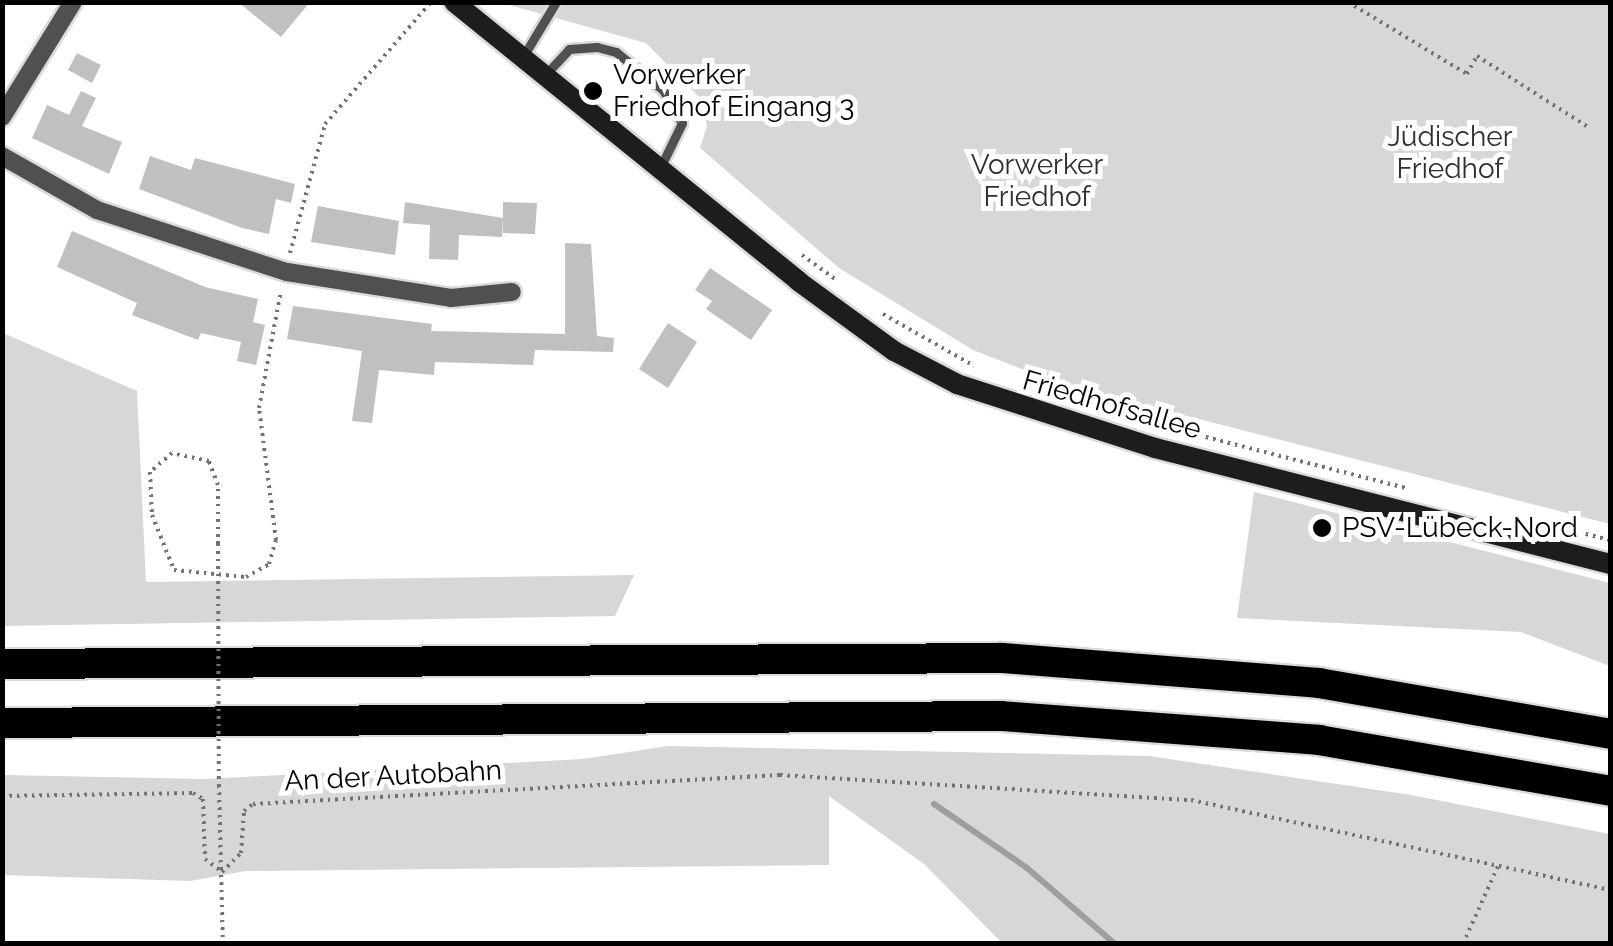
<!DOCTYPE html>
<html>
<head>
<meta charset="utf-8">
<style>
  body { margin:0 }
  #map { position:relative; width:1613px; height:946px; overflow:hidden; background:#fff; font-family:Raleway,sans-serif }
  div>[style] { position:absolute }
  [style*='--x'] { left:calc(var(--x)*1px); top:calc(var(--y)*1px); width:calc(var(--w)*1px); rotate:calc(var(--a)*1deg) }
  .green>* { inset:0; background:#d7d7d7 }
  .stream>* { height:6px; margin:-3px; padding:0 3px; transform-origin:3px; border-radius:3px; background:#9e9e9e }
  .building>* { inset:0; background:#c0c0c0 }
  .path>* { height:4px; margin-top:-2px; transform-origin:0; background:repeating-linear-gradient(90deg,#727272 0 2.5px,transparent 0 7.5px) }
  .roads { filter:drop-shadow(2px 0 #dbdbdb) drop-shadow(-2px 0 #dbdbdb) drop-shadow(0 2px #dbdbdb) drop-shadow(0 -2px #dbdbdb) }
  .lane>* { height:9px; margin:-4.5px; padding:0 4.5px; transform-origin:4.5px; border-radius:4.5px; background:#505050 }
  .street>* { height:18px; margin:-9px; padding:0 9px; transform-origin:9px; border-radius:9px; background:#505050 }
  .secondary>* { height:20px; margin:-10px; padding:0 10px; transform-origin:10px; border-radius:10px; background:#1d1d1d }
  .highway>* { height:30px; margin:-15px; padding:0 15px; transform-origin:15px; border-radius:15px; background:#000 }
  .path-bridge>* { height:4px; margin-top:-2px; transform-origin:0; background:repeating-linear-gradient(90deg,#727272 0 2.5px,transparent 0 7.5px) }
  .dots>* { width:28px; height:28px; translate:-50% -50%; box-sizing:border-box; border:5px solid #fff; border-radius:50% }
  span { translate:-50% -50%; white-space:nowrap; text-align:center; line-height:1.15; -webkit-text-stroke:10px #fff; paint-order:stroke }
  .poi-label { font-size:28px; color:#000 }
  .left { translate:0 -50%; text-align:left }
  .park-label { font-size:28px; color:#2e2e2e }
  .street-label { font-size:28px; color:#000 }
  .frame { position:absolute; inset:0; border:5px solid #000; pointer-events:none }
</style>
</head>
<body>
<div id="map">
  <div class="green">
    <i style="clip-path:polygon(502px 3px,1610px 3px,1610px 524px,1058px 383px,973px 350px,839px 268px,700px 148px,707px 126px,701px 99px,646px 43px)"></i>
    <i style="clip-path:polygon(3px 333px,137px 391px,146px 582px,634px 575px,615px 616px,3px 626px)"></i>
    <i style="clip-path:polygon(1254px 492px,1610px 583px,1610px 666px,1521px 632px,1237px 618px)"></i>
    <i style="clip-path:polygon(668px 746px,1149px 756px,1411px 795px,1610px 834px,1610px 943px,1002px 943px,924px 864px,829px 796px,829px 865px,246px 871px,190px 881px,3px 875px,3px 775px,205px 779px,583px 759px)"></i>
  </div>
  <div class="stream">
    <i style="--x:934;--y:804;--w:113;--a:34.5"></i>
    <i style="--x:1027;--y:868;--w:116;--a:40.8"></i>
  </div>
  <div class="building">
    <i style="clip-path:polygon(238px 2px,310px 2px,281px 37px)"></i>
    <i style="clip-path:polygon(77px 53px,101px 65px,92px 83px,68px 70px)"></i>
    <i style="clip-path:polygon(81px 91px,96px 98px,82px 126px,122px 142px,109px 174px,32px 138px,47px 105px,69px 115px)"></i>
    <i style="clip-path:polygon(150px 156px,191px 170px,195px 158px,295px 184px,291px 203px,276px 199px,269px 234px,242px 228px,139px 189px)"></i>
    <i style="clip-path:polygon(405px 202px,503px 218px,502px 237px,459px 235px,458px 260px,429px 259px,430px 225px,403px 223px)"></i>
    <i style="clip-path:polygon(503px 202px,537px 203px,535px 234px,503px 233px)"></i>
    <i style="clip-path:polygon(318px 206px,399px 221px,395px 255px,311px 242px)"></i>
    <i style="clip-path:polygon(72px 231px,205px 287px,258px 299px,253px 322px,265px 325px,256px 365px,237px 361px,241px 342px,201px 333px,198px 340px,132px 315px,137px 303px,57px 267px)"></i>
    <i style="clip-path:polygon(565px 243px,591px 244px,597px 336px,614px 338px,613px 352px,535px 350px,533px 365px,435px 362px,434px 375px,379px 370px,372px 423px,352px 421px,362px 351px,287px 339px,293px 306px,432px 324px,431px 331px,565px 334px)"></i>
    <i style="clip-path:polygon(710px 268px,772px 310px,751px 340px,706px 309px,712px 301px,695px 290px)"></i>
    <i style="clip-path:polygon(668px 323px,697px 342px,668px 388px,639px 369px)"></i>
  </div>
  <div class="path">
    <i style="--x:1348;--y:2;--w:139;--a:31.2"></i>
    <i style="--x:1467;--y:74;--w:21;--a:-61"></i>
    <i style="--x:1477;--y:56;--w:132;--a:32.6"></i>
    <i style="--x:290;--y:253;--w:134;--a:-74.8"></i>
    <i style="--x:325;--y:124;--w:162;--a:-49"></i>
    <i style="--x:802;--y:255;--w:41;--a:36"></i>
    <i style="--x:883;--y:314;--w:105;--a:29.7"></i>
    <i style="--x:1155;--y:424;--w:260;--a:14.3"></i>
    <i style="--x:1542;--y:523;--w:70;--a:14"></i>
    <i style="--x:218;--y:544;--w:59;--a:-90"></i>
    <i style="--x:218;--y:485;--w:26;--a:-111"></i>
    <i style="--x:209;--y:461;--w:38;--a:-168"></i>
    <i style="--x:172;--y:453;--w:29;--a:139"></i>
    <i style="--x:150;--y:472;--w:43;--a:87.3"></i>
    <i style="--x:152;--y:515;--w:59;--a:68.2"></i>
    <i style="--x:174;--y:570;--w:72;--a:5.6"></i>
    <i style="--x:246;--y:577;--w:26;--a:-29"></i>
    <i style="--x:269;--y:564;--w:25;--a:-74"></i>
    <i style="--x:276;--y:540;--w:133;--a:-97.3"></i>
    <i style="--x:259;--y:408;--w:119;--a:-79.4"></i>
    <i style="--x:219;--y:785;--w:159;--a:88.6"></i>
    <i style="--x:2;--y:796;--w:191;--a:-0.9"></i>
    <i style="--x:193;--y:793;--w:12;--a:31"></i>
    <i style="--x:203;--y:799;--w:60;--a:88.1"></i>
    <i style="--x:205;--y:859;--w:21;--a:37"></i>
    <i style="--x:222;--y:872;--w:27;--a:-45"></i>
    <i style="--x:241;--y:853;--w:42;--a:-85.9"></i>
    <i style="--x:244;--y:811;--w:11;--a:-38"></i>
    <i style="--x:253;--y:804;--w:528;--a:-3.15"></i>
    <i style="--x:780;--y:775;--w:412;--a:3.5"></i>
    <i style="--x:1191;--y:800;--w:429;--a:12.1"></i>
    <i style="--x:1463;--y:944;--w:85;--a:-65.8"></i>
  </div>
  <div class="roads">
    <div class="lane">
      <i style="--x:524;--y:55;--w:62;--a:-58.9"></i>
      <i style="--x:545;--y:75;--w:35;--a:-47"></i>
      <i style="--x:569;--y:49;--w:28;--a:-4"></i>
      <i style="--x:597;--y:47;--w:20;--a:15"></i>
      <i style="--x:616;--y:52;--w:60;--a:39"></i>
      <i style="--x:663;--y:90;--w:38;--a:60"></i>
      <i style="--x:682;--y:123;--w:50;--a:116.1"></i>
    </div>
    <div class="street">
      <i style="--x:2;--y:117;--w:135;--a:-58.3"></i>
      <i style="--x:2;--y:156;--w:109;--a:29.6"></i>
      <i style="--x:97;--y:210;--w:200;--a:18.1"></i>
      <i style="--x:287;--y:272;--w:166;--a:9"></i>
      <i style="--x:451;--y:298;--w:61;--a:-5.6"></i>
    </div>
    <div class="secondary">
      <i style="--x:454;--y:2;--w:443;--a:39"></i>
      <i style="--x:798;--y:281;--w:119;--a:36.1"></i>
      <i style="--x:894;--y:351;--w:71;--a:27.6"></i>
      <i style="--x:957;--y:384;--w:208;--a:17.9"></i>
      <i style="--x:1155;--y:448;--w:470;--a:14.3"></i>
    </div>
    <div class="highway">
      <i style="--x:2;--y:664;--w:1000;--a:-0.34"></i>
      <i style="--x:1002;--y:658;--w:318;--a:4.5"></i>
      <i style="--x:1319;--y:683;--w:295;--a:9.9"></i>
      <i style="--x:2;--y:723;--w:999;--a:-0.4"></i>
      <i style="--x:1001;--y:716;--w:319;--a:4.3"></i>
      <i style="--x:1319;--y:740;--w:295;--a:9.9"></i>
    </div>
  </div>
  <div class="path-bridge">
    <i style="--x:218;--y:544;--w:241;--a:89.8"></i>
  </div>
  <div class="dots">
    <i style="left:593px;top:91px;background:#000"></i>
    <i style="left:1322px;top:528px;background:#000"></i>
  </div>
  <div class="poi-label">
    <span class="left" style="left:613px;top:91px">Vorwerker<br>Friedhof Eingang 3</span>
    <span class="left" style="left:1342px;top:528px">PSV-Lübeck-Nord</span>
  </div>
  <div class="park-label">
    <span style="left:1450px;top:153px">Jüdischer<br>Friedhof</span>
    <span style="left:1037px;top:181px">Vorwerker<br>Friedhof</span>
  </div>
  <div class="street-label">
    <span style="left:1112px;top:405px;rotate:16deg">Friedhofsallee</span>
    <span style="left:393px;top:776px;rotate:-3deg">An der Autobahn</span>
  </div>
  <div class="frame"></div>
</div>
</body>
</html>
